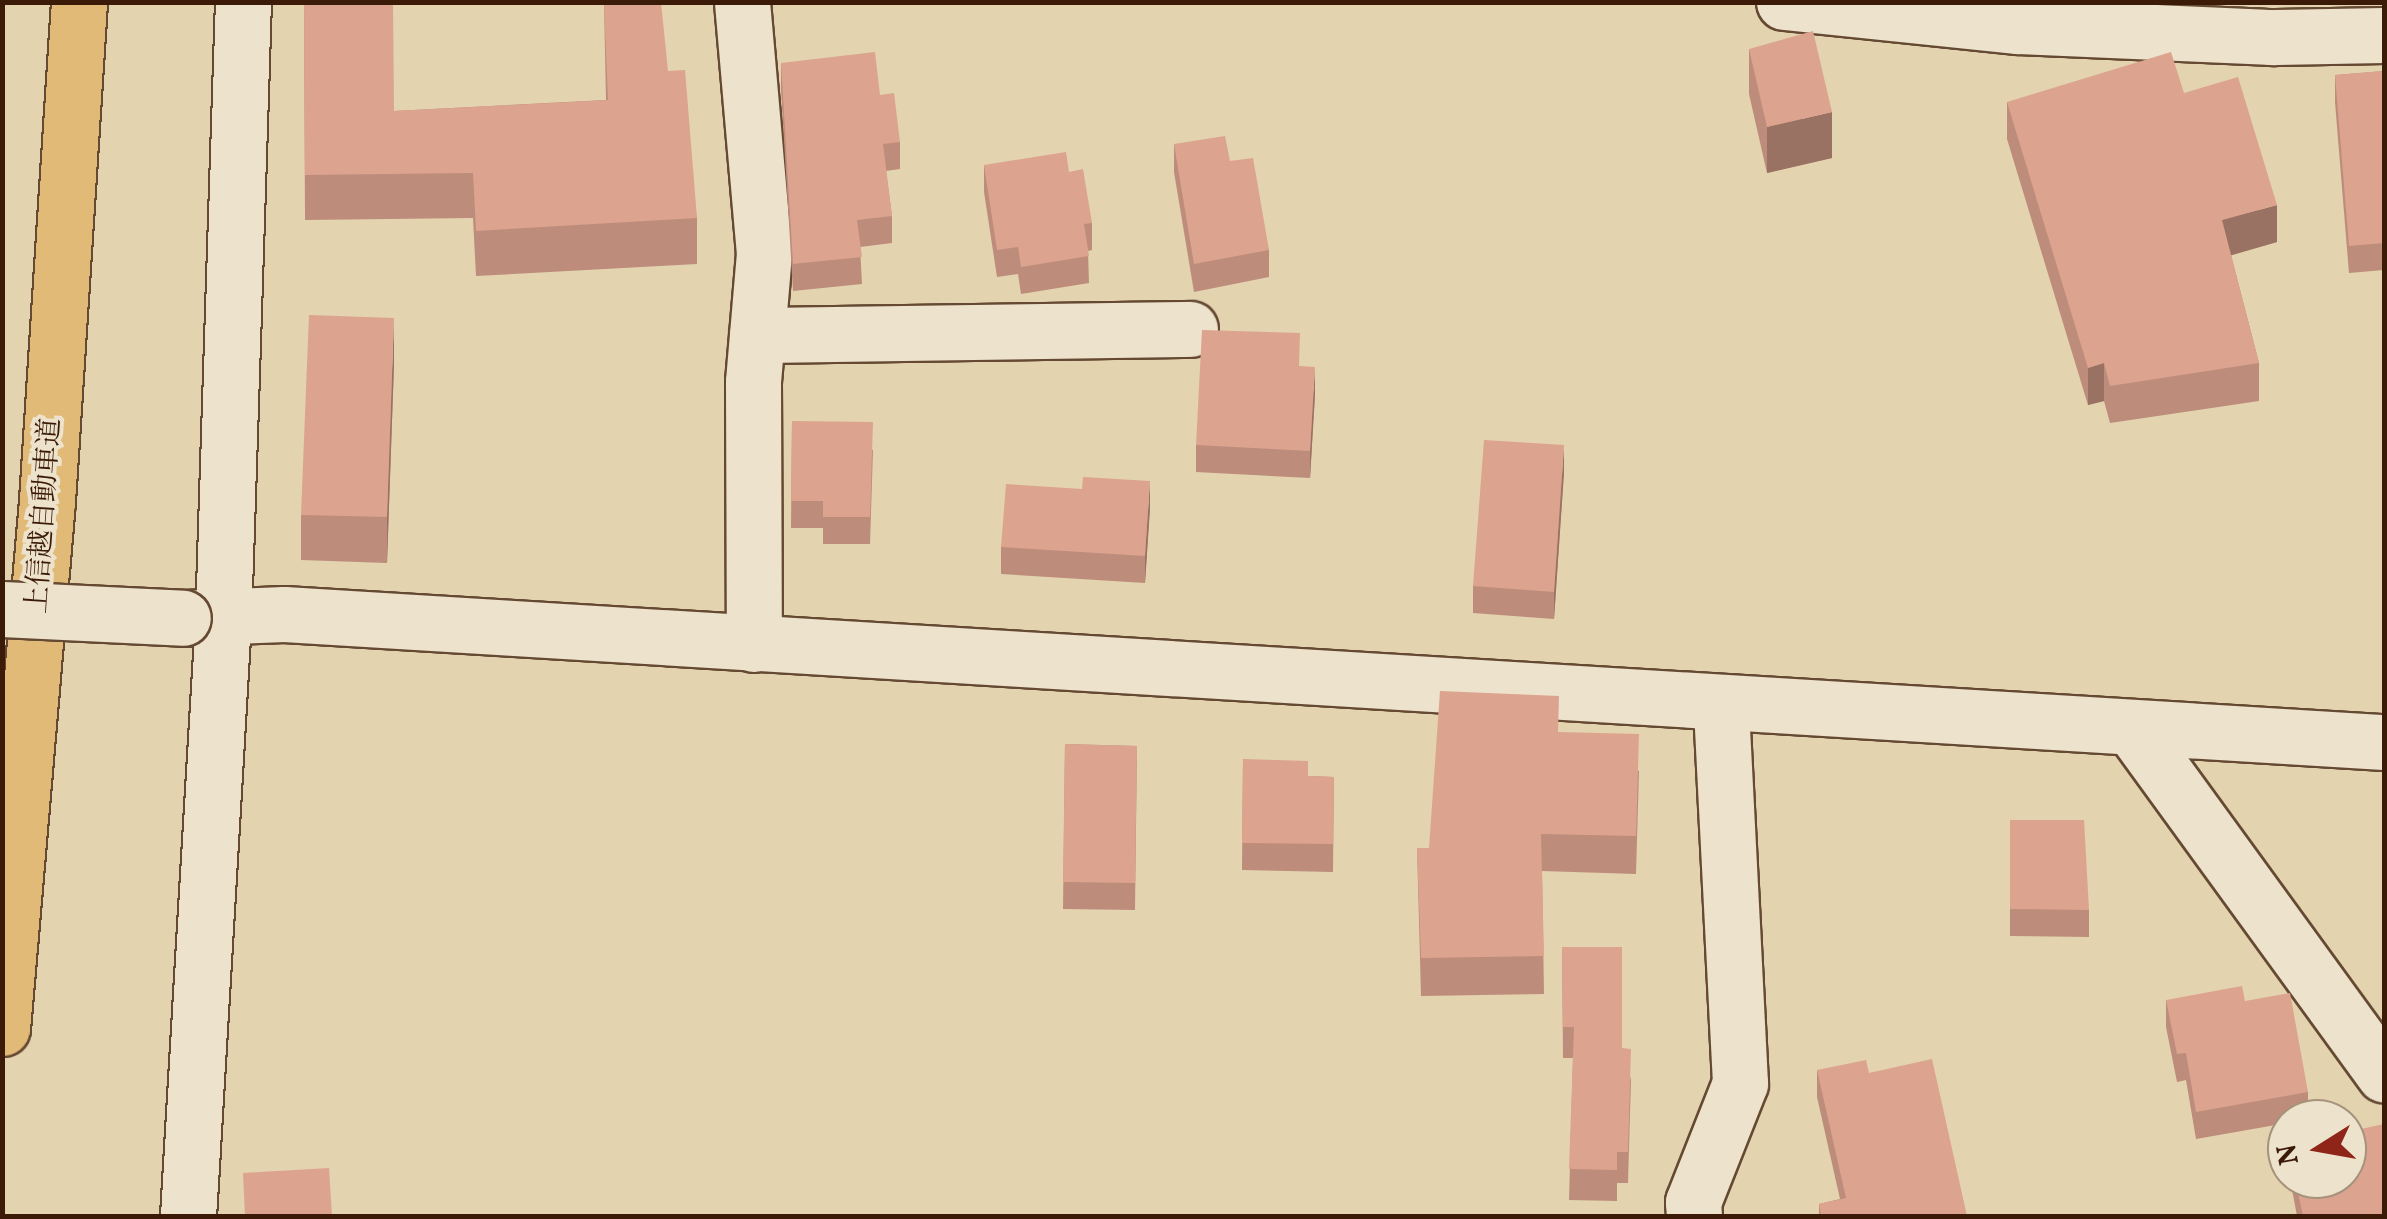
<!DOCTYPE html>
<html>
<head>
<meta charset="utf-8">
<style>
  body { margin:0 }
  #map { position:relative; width:2387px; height:1219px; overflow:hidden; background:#e3d3af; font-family:Vollkorn,"Noto Serif JP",serif }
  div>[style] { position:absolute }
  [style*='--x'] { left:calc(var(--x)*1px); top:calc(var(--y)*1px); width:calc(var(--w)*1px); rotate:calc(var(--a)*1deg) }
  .roads { filter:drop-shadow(2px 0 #654932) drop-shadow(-2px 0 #654932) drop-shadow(0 2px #654932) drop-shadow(0 -2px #654932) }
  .street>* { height:55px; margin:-27.5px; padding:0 27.5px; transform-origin:27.5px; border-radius:27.5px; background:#ede2cb }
  .secondary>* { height:55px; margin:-27.5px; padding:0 27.5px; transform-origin:27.5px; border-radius:27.5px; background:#ede2cb }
  .highway>* { height:55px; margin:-27.5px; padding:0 27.5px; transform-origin:27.5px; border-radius:27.5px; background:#e2ba78 }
  .bridges { filter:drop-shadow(2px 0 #654932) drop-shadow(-2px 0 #654932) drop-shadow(0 2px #654932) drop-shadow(0 -2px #654932) }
  .street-bridge>* { height:55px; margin:-27.5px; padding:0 27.5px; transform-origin:27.5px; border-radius:27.5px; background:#ede2cb }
  .wall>* { inset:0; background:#bd8c7b }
  .shaded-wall>* { inset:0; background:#9a7264 }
  .building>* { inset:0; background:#dca38f }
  span { translate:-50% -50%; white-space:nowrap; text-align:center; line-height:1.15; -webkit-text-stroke:8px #ede2cb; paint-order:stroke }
  .street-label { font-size:28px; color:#3b1b08 }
  .frame { position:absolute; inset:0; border:5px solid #3b1b08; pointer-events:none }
  .north { position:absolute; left:2267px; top:1099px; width:100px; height:100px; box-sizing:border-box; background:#ede2cb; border:2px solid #a6927d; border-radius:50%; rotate:259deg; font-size:28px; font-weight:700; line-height:40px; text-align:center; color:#3b1b08 }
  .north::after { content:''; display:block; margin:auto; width:35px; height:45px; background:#8f2418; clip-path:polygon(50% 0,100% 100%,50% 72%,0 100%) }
</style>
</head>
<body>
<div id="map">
  <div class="roads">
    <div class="street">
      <i style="--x:742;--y:2;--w:252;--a:85"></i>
      <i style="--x:764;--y:253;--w:129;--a:94.9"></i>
      <i style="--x:753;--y:382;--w:262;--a:89.8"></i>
      <i style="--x:757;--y:335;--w:433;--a:-0.8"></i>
      <i style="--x:183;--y:618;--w:101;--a:-2.3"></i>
      <i style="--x:284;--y:614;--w:2104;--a:3.49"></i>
      <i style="--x:2133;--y:729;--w:427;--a:54"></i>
      <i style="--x:1694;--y:1216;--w:14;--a:-94"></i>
      <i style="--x:1693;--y:1202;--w:128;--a:-68.4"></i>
      <i style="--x:1740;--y:1083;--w:381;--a:-92.9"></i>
    </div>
    <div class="secondary">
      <i style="--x:1784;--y:2;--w:235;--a:5.9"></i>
      <i style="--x:2018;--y:26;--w:257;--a:2.5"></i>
      <i style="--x:2275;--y:37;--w:109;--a:-1.1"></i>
      <i style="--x:188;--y:1216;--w:597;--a:-86.64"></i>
      <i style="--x:223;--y:620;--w:618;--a:-88.15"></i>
    </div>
    <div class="highway">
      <i style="--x:2;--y:1028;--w:529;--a:-85.12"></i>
      <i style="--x:47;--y:501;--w:500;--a:-86.33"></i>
    </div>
  </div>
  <div class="bridges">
    <div class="street-bridge">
      <i style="--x:2;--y:609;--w:181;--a:2.8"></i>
    </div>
  </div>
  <div class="wall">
    <i style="clip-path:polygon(304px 2px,394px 111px,606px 100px,604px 3px,668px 71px,697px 218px,697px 264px,476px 276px,473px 218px,305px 220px)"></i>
    <i style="clip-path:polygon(1749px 49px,1832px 158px,1767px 173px,1749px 94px)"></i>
    <i style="clip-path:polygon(781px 63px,880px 95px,900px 142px,900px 169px,886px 171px,892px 216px,892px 243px,860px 247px,862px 284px,793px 291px,781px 90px)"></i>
    <i style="clip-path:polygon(2384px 71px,2384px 270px,2349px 273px,2335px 102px,2335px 75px)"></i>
    <i style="clip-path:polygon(2184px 93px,2277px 242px,2231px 255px,2259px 363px,2259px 401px,2110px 423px,2104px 401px,2088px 405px,2007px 139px,2007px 102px)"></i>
    <i style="clip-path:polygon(1174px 144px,1230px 161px,1269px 250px,1269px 277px,1194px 292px,1174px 172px)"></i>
    <i style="clip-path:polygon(984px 165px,1069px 172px,1092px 223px,1092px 250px,1088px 251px,1089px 283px,1021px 294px,1018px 274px,997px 277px,984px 192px)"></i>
    <i style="clip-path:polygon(394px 364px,387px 563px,301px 560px,301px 515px)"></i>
    <i style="clip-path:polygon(1300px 366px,1315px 394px,1310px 478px,1196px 472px,1196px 445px)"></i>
    <i style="clip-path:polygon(792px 421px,873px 450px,870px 544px,823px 544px,823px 528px,791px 528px)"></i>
    <i style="clip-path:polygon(1564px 472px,1554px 619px,1473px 613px,1473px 586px)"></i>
    <i style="clip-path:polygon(1150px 508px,1145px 583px,1001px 574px,1001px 547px)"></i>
    <i style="clip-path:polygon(1559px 732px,1639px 771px,1636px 874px,1542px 871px,1544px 994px,1421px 996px,1417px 848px,1429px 848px)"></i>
    <i style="clip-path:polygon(1065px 744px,1137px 746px,1135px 910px,1063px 909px)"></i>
    <i style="clip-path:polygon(1243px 759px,1308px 776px,1334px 777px,1333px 872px,1242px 870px)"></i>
    <i style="clip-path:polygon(2010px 820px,2089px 910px,2089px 937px,2010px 936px)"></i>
    <i style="clip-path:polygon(1562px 947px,1622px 1048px,1631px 1080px,1628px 1183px,1617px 1183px,1617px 1201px,1569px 1200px,1573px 1058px,1563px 1058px)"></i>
    <i style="clip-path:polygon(2166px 1000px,2245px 1001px,2308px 1092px,2308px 1119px,2287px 1119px,2287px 1123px,2196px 1139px,2186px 1080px,2177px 1082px,2166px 1027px)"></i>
    <i style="clip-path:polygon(1817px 1070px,1967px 1216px,1819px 1216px,1819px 1204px,1840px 1199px,1817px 1097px)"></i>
    <i style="clip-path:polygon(2290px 1179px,2347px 1179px,2384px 1216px,2297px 1216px)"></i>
  </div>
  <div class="shaded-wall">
    <i style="clip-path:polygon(1832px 112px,1832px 158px,1767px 173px,1767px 127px)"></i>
    <i style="clip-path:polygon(2277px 205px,2277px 242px,2222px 258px,2222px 220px)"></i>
    <i style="clip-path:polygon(394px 318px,394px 364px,387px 563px,387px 517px)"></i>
    <i style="clip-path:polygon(2104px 363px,2104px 401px,2088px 405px,2088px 368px)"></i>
    <i style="clip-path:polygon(1315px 367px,1315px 394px,1310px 478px,1310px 451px)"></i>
    <i style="clip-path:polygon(1564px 445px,1564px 472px,1554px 619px,1554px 592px)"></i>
    <i style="clip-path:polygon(1150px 481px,1150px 508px,1145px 583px,1145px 556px)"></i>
  </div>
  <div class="building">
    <i style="clip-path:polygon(304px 2px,393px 2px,394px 111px,608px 100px,604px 3px,661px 2px,668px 71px,685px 70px,697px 218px,476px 231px,473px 173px,305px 175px)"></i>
    <i style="clip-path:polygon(1813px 31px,1832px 112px,1767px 127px,1749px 49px)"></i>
    <i style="clip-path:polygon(875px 52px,880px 95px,894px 93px,900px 142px,883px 144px,892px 216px,857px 220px,862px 257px,793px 264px,781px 63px)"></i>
    <i style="clip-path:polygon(2171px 52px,2184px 93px,2238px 77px,2277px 205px,2222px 220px,2259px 363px,2110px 386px,2104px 363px,2088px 368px,2007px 102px)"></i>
    <i style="clip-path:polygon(2384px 71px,2384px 243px,2349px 246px,2335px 75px)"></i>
    <i style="clip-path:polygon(1225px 136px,1230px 161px,1253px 158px,1269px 250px,1194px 264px,1174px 144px)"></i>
    <i style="clip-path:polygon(1066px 152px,1069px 172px,1083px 169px,1092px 223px,1084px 224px,1089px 256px,1021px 267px,1018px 247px,997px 250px,984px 165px)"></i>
    <i style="clip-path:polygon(309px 315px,394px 318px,387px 517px,301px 515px)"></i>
    <i style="clip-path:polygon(1202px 330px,1300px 333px,1299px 366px,1315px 367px,1310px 451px,1196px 445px)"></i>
    <i style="clip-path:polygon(792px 421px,873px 422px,870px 517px,823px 517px,823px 501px,791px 501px)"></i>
    <i style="clip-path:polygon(1484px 440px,1564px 445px,1554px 592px,1473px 586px)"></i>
    <i style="clip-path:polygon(1083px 477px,1150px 481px,1145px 556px,1001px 547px,1006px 484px,1082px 489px)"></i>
    <i style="clip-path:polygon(1440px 691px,1559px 696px,1558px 732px,1639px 734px,1636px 836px,1541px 834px,1544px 956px,1421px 958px,1417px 848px,1429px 848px)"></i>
    <i style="clip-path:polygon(1065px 744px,1137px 746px,1135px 883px,1063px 882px)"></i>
    <i style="clip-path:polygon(1243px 759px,1308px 761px,1308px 776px,1334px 777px,1333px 844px,1242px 843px)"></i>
    <i style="clip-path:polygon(2010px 820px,2084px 820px,2089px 910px,2010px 909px)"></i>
    <i style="clip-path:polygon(1562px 947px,1622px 947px,1622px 1048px,1631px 1049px,1628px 1152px,1617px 1152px,1617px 1170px,1569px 1169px,1574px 1027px,1563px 1027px)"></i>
    <i style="clip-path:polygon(2242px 986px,2245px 1001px,2290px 993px,2308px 1092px,2196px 1112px,2186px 1053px,2177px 1054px,2166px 1000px)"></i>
    <i style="clip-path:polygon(1932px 1059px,1967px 1216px,1821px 1216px,1819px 1204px,1846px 1198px,1817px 1070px,1866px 1060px,1869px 1073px)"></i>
    <i style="clip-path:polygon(2384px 1124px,2384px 1216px,2303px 1216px,2295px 1179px,2347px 1179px,2347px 1132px)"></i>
    <i style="clip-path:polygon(329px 1168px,332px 1216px,245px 1216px,243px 1173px)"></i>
  </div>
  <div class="street-label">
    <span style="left:45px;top:516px;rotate:-86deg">上信越自動車道</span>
  </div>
  <div class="frame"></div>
  <div class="north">N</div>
</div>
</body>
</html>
